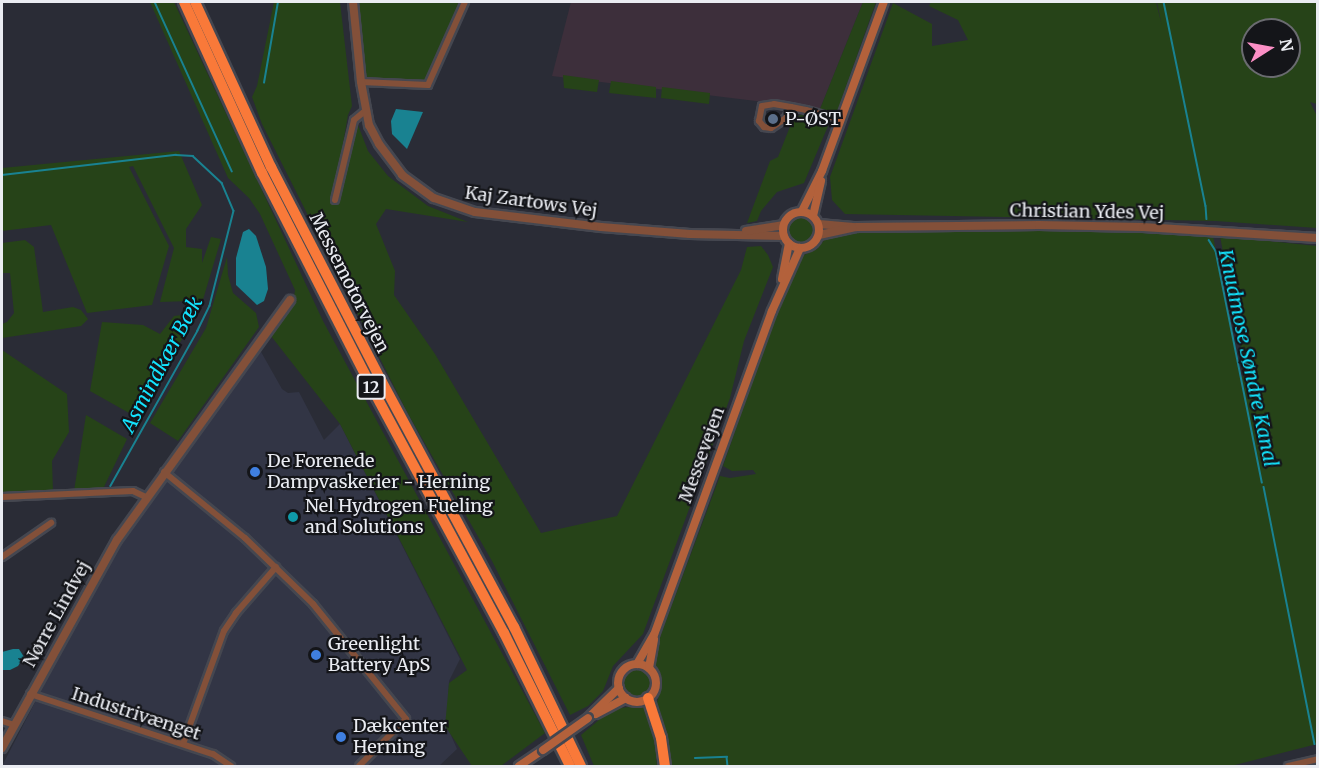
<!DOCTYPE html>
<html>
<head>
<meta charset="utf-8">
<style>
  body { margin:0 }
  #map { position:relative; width:1319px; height:768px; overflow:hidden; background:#2a2c36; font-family:Merriweather,serif }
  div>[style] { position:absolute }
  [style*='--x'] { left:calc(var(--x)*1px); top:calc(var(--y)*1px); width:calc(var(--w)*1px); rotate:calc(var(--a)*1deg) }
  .commercial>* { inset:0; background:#3d2f3b }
  .built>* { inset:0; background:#323545 }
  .green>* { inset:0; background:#264318 }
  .round { border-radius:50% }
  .water>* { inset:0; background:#198291 }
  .stream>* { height:1.5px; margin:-0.75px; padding:0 0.75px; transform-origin:0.75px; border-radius:0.75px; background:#198291 }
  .roads { filter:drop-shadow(2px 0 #454750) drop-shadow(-2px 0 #454750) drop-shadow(0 2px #454750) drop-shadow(0 -2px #454750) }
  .minor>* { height:6px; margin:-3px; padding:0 3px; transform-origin:3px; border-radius:3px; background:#835039 }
  .tertiary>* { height:8px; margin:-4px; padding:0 4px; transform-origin:4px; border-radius:4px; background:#835039 }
  .secondary>* { height:8px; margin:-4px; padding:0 4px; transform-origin:4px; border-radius:4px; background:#b3613b }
  .secondary>.ring { margin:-4px; padding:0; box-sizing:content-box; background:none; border:8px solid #b3613b; border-radius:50% }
  .motorway>* { height:10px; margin:-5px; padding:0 5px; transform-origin:5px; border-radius:5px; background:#f97939 }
  .bridges { filter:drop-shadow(2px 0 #454750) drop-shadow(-2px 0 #454750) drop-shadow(0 2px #454750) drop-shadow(0 -2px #454750) }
  .secondary-bridge>* { height:8px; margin:-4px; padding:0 4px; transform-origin:4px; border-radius:4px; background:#b3613b }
  .dots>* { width:16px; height:16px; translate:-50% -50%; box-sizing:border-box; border:3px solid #141519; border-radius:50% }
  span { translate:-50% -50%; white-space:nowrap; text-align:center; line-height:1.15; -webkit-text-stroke:4.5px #141519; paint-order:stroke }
  .shield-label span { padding:2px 4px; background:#141519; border:2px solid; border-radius:4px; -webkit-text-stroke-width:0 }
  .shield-label { font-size:16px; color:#eaecf2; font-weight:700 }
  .poi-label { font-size:18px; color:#eaecf2 }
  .left { translate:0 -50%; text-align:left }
  .street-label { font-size:18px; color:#eaecf2 }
  .water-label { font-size:20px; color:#13e3fd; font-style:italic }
  .frame { position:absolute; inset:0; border:3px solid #eaecf2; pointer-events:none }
  .north { position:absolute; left:1241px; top:18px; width:60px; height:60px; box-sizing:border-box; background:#141519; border:2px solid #6a6b70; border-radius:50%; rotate:79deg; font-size:16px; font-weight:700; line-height:24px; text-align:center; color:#eaecf2 }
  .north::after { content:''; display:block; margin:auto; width:21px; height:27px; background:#fb8fc5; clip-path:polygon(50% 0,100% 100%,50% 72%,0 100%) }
</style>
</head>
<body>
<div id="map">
  <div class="commercial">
    <i style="clip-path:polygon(571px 2px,863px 2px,820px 109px,552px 76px)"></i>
  </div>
  <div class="built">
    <i style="clip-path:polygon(260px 350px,282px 389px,288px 393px,299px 392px,324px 440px,340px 424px,460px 659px,449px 681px,447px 726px,457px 749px,439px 766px,2px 766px,99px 579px,152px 499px)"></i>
  </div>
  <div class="green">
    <i style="clip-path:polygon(150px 2px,174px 2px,323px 321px,545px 733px,501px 766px,472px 766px,445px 726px,449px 683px,467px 670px,340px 424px,271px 336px,293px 304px,295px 290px,260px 214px,249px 198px,228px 178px)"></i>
    <i style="clip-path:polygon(274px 2px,340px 2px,352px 106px,348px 115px,333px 200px,336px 202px,358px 125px,368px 151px,388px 176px,428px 206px,468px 222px,386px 209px,376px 224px,395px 271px,394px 295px,435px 354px,541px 533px,617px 516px,741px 270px,747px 247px,761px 246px,768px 255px,773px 267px,744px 341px,730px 398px,643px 634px,613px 666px,603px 691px,588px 706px,570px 715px,492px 561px,407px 412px,262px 124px,252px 97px,257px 86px)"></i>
    <i style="clip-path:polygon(359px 2px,459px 2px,425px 83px,366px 77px)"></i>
    <i style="clip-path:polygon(863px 2px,876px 2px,837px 112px,820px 109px)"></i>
    <i style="clip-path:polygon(evenodd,931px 2px,1156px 2px,1162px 26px,1157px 2px,1317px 2px,1317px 104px,1310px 102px,1317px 116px,1317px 228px,1216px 221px,845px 214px,832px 200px,830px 177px,893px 3px,932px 24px,932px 46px,968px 40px,958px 20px,929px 6px,931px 2px,1253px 30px,1289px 30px,1289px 66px,1253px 66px,1253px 30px)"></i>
    <i style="clip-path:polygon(563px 75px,599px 80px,597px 92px,564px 88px)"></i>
    <i style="clip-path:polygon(611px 81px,656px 87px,656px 98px,609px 93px)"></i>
    <i style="clip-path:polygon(662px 87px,710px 93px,709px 104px,661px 98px)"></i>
    <i style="clip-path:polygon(801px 115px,827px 120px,828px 126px,804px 183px,777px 192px,761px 211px,757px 221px,747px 223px,770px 161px,778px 157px,791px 124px,795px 117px)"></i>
    <i style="clip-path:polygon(179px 151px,202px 205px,186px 229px,186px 247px,202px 249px,202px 263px,211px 237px,221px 239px,202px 303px,138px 418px,90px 391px,102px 322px,143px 325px,160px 334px,174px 316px,182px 315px,190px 301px,160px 302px,174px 248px,133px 166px,129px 167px,169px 246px,152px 305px,87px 313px,51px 225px,2px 231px,2px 168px)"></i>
    <i class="round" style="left:788px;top:216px;width:26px;height:26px"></i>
    <i style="clip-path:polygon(1023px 228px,1213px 236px,1240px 377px,1246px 376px,1220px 236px,1317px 246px,1317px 744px,1231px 766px,668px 766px,656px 706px,662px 685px,654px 661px,661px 634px,720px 476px,730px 478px,756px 474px,753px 470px,732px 471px,723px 466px,786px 285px,804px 255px,817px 249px,826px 238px,853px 232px)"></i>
    <i style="clip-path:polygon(25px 240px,34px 247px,43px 312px,73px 307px,81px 310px,88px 319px,81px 326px,2px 338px,2px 324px,7px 322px,14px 313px,10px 273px,2px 273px,2px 243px)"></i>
    <i style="clip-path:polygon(227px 257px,228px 275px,233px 293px,256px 313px,259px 327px,178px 441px,150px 423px,206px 328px)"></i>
    <i style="clip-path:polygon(2px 350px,67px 394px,69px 432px,52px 461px,53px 492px,2px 493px)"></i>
    <i style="clip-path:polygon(86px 415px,127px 439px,103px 489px,74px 491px)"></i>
    <i class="round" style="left:624px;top:670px;width:26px;height:26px"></i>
    <i style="clip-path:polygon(646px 705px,655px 740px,657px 766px,594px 766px,581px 735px,612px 709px)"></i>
  </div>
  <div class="water">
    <i style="clip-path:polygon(396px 109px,423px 112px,407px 149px,392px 134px,391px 121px)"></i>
    <i style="clip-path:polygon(249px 229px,256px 236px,266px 267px,268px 289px,264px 301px,257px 305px,236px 285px,236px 258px,243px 232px)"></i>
    <i style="clip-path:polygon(13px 649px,19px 649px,24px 657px,18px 666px,10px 670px,2px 670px,2px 652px)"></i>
  </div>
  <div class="stream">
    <i style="--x:155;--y:2;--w:186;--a:65.5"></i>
    <i style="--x:1164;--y:2;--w:208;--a:78.4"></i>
    <i style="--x:1206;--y:206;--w:13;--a:86"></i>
    <i style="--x:264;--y:83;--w:82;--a:-80.2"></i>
    <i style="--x:2;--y:175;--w:175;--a:-6.6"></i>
    <i style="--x:176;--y:155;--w:17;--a:3"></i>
    <i style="--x:193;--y:156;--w:40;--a:43"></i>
    <i style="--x:222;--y:183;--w:30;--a:67"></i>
    <i style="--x:234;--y:211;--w:98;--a:104.2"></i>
    <i style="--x:210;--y:306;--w:28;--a:116"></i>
    <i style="--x:198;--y:331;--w:178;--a:119.3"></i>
    <i style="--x:1209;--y:240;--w:13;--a:58"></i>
    <i style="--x:1216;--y:251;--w:236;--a:78.7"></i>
    <i style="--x:1264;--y:487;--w:262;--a:78.8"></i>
    <i style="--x:695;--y:758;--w:32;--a:-2"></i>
    <i style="--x:727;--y:757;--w:9;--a:84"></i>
  </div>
  <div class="roads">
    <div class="minor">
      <i style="--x:361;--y:82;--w:67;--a:2.6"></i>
      <i style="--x:428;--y:85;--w:91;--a:-66"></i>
      <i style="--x:791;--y:107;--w:12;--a:114"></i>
      <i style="--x:786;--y:118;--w:18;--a:146"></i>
      <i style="--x:771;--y:128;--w:7;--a:-172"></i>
      <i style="--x:764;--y:127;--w:8;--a:-130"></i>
      <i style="--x:759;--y:121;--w:15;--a:-79"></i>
      <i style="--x:762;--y:106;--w:12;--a:-9"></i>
      <i style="--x:774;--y:104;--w:17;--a:10"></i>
      <i style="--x:791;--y:107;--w:15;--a:11"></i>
      <i style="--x:806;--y:110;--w:36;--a:16"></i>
      <i style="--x:335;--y:200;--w:82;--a:-76.6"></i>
      <i style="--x:354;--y:120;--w:14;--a:-39"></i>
      <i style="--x:164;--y:472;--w:104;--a:39.2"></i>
      <i style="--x:245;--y:538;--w:95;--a:44.1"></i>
      <i style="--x:313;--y:604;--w:148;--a:51"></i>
      <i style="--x:406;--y:719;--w:66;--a:135"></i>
      <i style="--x:2;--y:497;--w:131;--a:-2.6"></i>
      <i style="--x:133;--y:491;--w:14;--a:25"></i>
      <i style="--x:2;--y:557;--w:60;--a:-34.8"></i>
      <i style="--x:30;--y:694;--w:193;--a:18.2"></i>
      <i style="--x:213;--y:754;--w:22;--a:34"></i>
      <i style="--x:2;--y:721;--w:13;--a:18"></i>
      <i style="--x:183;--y:744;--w:120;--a:-70.1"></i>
      <i style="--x:224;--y:631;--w:22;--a:-56"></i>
      <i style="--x:236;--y:613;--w:61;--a:-49"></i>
      <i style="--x:1288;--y:766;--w:31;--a:-13"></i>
    </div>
    <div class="tertiary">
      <i style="--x:353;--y:2;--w:80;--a:84.3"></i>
      <i style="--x:361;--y:82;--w:44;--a:79.5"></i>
      <i style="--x:369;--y:125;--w:21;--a:62"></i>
      <i style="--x:379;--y:144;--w:39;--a:53"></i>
      <i style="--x:402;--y:175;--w:39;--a:36"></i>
      <i style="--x:434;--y:198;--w:43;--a:18.9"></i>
      <i style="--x:475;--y:212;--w:127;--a:6.8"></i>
      <i style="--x:601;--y:227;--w:89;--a:4.5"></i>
      <i style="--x:690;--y:234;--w:94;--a:1.2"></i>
      <i style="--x:819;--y:224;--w:37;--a:5"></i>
      <i style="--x:856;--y:227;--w:183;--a:-0.6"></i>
      <i style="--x:1039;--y:225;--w:104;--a:1.1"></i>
      <i style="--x:1143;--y:227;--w:175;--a:3.6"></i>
      <i style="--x:746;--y:231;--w:37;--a:-9"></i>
      <i style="--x:819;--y:235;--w:34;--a:-12"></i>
      <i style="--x:2;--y:748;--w:238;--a:-61.1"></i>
      <i style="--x:117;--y:540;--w:296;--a:-54.2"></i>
    </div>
    <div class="secondary">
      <i style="--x:802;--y:211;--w:45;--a:-63.4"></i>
      <i style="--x:822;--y:171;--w:180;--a:-69.9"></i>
      <i class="ring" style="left:783px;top:212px;width:28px;height:28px"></i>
      <i style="--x:813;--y:216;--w:36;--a:-77"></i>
      <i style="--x:782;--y:279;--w:36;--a:-79"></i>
      <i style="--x:637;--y:664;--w:34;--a:-60"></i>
      <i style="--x:654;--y:635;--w:345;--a:-70"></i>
      <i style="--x:772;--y:311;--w:69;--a:-66"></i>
      <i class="ring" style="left:618px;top:664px;width:30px;height:30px"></i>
      <i style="--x:649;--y:668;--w:29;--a:-80"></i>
      <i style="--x:596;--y:714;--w:34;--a:-28"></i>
      <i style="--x:588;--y:718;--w:43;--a:-44.1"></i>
      <i style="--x:519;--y:766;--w:29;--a:-34"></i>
    </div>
    <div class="motorway">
      <i style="--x:184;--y:2;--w:188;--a:65.5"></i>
      <i style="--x:262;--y:173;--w:242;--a:62.9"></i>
      <i style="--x:372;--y:388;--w:278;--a:61.7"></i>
      <i style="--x:504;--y:633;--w:148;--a:63.6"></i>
      <i style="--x:195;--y:2;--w:182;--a:65.3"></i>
      <i style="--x:271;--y:167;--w:240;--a:62.7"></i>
      <i style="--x:381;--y:380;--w:281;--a:61.7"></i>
      <i style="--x:514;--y:627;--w:154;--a:64.3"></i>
      <i style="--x:648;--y:698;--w:42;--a:72"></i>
      <i style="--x:661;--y:738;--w:28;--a:82"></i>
    </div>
  </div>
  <div class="bridges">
    <div class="secondary-bridge">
      <i style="--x:543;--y:750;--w:55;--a:-35.4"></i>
    </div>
  </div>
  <div class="dots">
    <i style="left:773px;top:119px;background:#5c6f8a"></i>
    <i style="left:255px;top:472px;background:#3f7fe0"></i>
    <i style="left:293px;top:517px;background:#0f9aa8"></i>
    <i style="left:316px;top:655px;background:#3f7fe0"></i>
    <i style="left:341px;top:737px;background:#3f7fe0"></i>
  </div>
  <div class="shield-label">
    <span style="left:371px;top:387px">12</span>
  </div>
  <div class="poi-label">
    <span class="left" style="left:785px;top:119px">P-ØST</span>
    <span class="left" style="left:267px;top:472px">De Forenede<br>Dampvaskerier - Herning</span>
    <span class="left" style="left:305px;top:517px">Nel Hydrogen Fueling<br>and Solutions</span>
    <span class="left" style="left:328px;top:655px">Greenlight<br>Battery ApS</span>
    <span class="left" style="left:353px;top:737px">Dækcenter<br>Herning</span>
  </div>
  <div class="street-label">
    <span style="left:531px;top:202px;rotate:8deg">Kaj Zartows Vej</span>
    <span style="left:1087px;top:212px;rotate:1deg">Christian Ydes Vej</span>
    <span style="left:349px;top:283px;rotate:63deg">Messemotorvejen</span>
    <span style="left:702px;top:455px;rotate:-70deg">Messevejen</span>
    <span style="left:57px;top:614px;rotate:-61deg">Nørre Lindvej</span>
    <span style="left:136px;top:714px;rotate:18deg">Industrivænget</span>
  </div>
  <div class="water-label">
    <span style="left:1249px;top:358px;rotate:78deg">Knudmose Søndre Kanal</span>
    <span style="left:161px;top:364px;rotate:-62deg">Asmindkær Bæk</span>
  </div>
  <div class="frame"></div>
  <div class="north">N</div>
</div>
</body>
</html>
